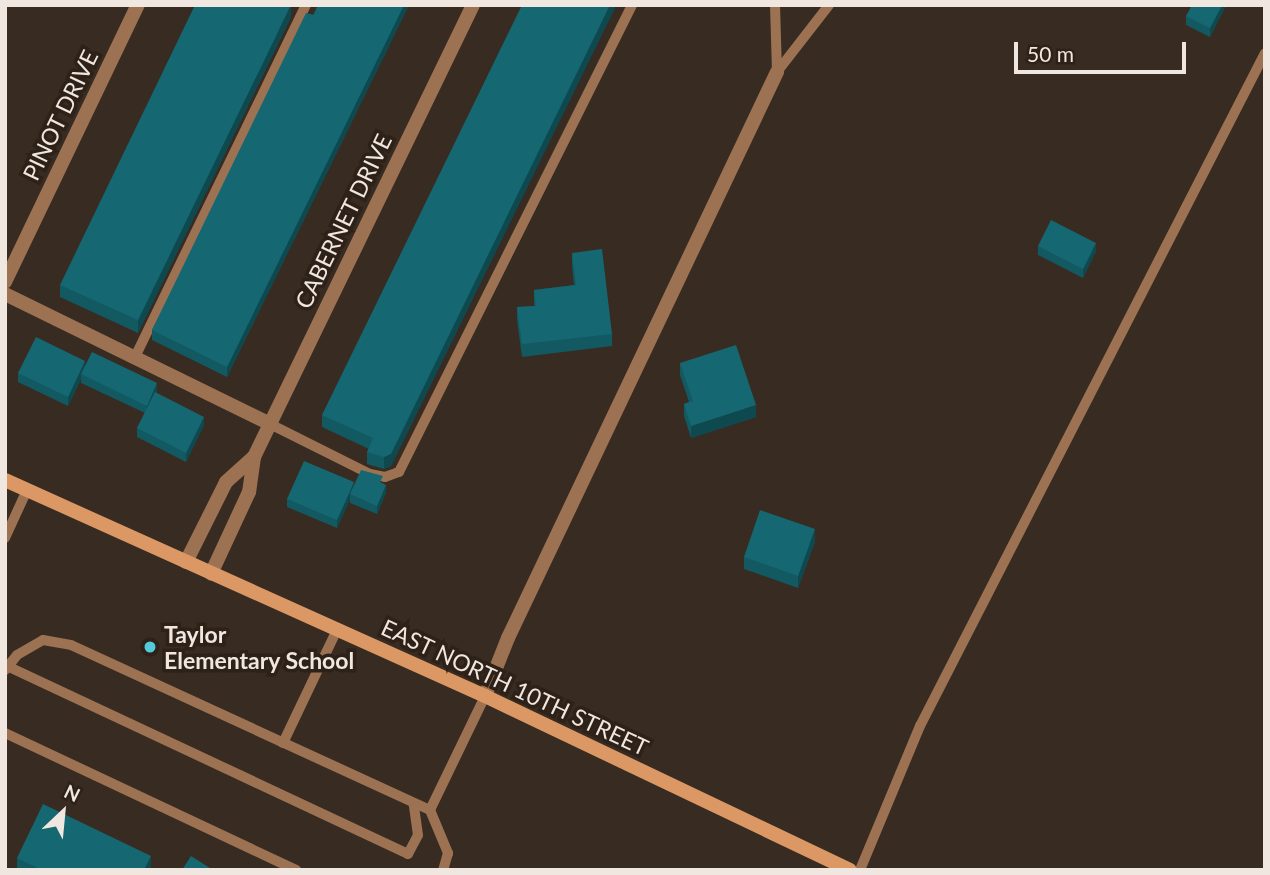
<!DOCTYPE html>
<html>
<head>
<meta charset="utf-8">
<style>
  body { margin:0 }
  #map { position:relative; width:1270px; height:875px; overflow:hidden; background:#372b22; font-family:Lato,sans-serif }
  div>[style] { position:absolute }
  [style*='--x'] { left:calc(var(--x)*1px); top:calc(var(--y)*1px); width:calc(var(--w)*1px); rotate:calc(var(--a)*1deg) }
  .lane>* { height:10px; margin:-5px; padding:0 5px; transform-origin:5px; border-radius:5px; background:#9c7253 }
  .street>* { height:14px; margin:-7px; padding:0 7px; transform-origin:7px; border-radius:7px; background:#9c7253 }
  .secondary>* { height:14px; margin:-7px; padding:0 7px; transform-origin:7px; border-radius:7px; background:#db9865 }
  .wall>* { inset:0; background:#125962 }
  .shaded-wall>* { inset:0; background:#0f4950 }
  .building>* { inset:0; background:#156872 }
  .dots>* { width:19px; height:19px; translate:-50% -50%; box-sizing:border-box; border:4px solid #2d2118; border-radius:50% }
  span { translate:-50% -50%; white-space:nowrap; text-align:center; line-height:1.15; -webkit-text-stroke:7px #2d2118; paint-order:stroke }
  .street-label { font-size:23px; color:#f0e7e1 }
  .poi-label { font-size:23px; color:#f0e7e1; font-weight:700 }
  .left { translate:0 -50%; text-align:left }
  .frame { position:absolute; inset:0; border:7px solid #f0e7e1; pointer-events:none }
  .north { position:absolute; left:28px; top:777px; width:70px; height:70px; -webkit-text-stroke:5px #2d2118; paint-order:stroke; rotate:26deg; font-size:19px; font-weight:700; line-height:28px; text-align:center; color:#f0e7e1 }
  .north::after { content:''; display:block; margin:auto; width:24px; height:32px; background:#f0e7e1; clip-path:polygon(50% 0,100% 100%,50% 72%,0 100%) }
  .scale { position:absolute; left:1014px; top:42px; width:172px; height:32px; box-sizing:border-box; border:4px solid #f0e7e1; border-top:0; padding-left:9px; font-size:21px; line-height:24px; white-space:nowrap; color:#f0e7e1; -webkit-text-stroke:5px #2d2118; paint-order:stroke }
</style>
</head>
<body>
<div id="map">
  <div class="lane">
    <i style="--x:775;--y:5;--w:67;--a:88.3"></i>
    <i style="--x:777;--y:72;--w:85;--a:-52.2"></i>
    <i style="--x:135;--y:357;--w:391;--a:-64.1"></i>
    <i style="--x:270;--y:424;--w:112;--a:26.6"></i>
    <i style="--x:370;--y:474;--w:15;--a:11"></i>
    <i style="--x:385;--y:477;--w:15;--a:-20"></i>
    <i style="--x:399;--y:472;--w:522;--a:-63.48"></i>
    <i style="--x:5;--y:538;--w:53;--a:-65.4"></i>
    <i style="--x:7;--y:666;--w:443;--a:25.1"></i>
    <i style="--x:408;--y:854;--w:21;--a:-62"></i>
    <i style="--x:418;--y:835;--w:30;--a:-98"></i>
    <i style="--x:5;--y:670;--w:19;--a:-51"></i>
    <i style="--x:17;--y:655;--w:30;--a:-30"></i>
    <i style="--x:43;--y:640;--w:28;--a:10"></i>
    <i style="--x:71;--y:645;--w:395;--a:24.7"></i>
    <i style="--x:430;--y:810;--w:47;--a:67.3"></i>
    <i style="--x:448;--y:853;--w:18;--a:106"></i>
    <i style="--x:5;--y:733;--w:322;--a:25.2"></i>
    <i style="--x:283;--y:743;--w:125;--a:-64.5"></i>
    <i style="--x:430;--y:810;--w:127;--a:-64.2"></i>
    <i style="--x:860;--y:870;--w:156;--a:-67.4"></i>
    <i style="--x:920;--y:726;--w:756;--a:-62.86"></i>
  </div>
  <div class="street">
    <i style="--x:5;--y:282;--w:307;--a:-64.4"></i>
    <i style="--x:5;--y:294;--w:295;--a:26.1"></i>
    <i style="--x:254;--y:457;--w:502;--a:-64.15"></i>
    <i style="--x:186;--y:562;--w:89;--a:-63.4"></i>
    <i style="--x:226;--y:482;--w:38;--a:-42"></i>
    <i style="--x:254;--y:457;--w:35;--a:98"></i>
    <i style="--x:249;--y:492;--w:90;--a:114.9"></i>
    <i style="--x:485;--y:696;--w:62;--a:-68.4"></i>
    <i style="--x:508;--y:638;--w:627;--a:-64.58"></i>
  </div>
  <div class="secondary">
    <i style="--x:5;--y:480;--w:526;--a:24.23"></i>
    <i style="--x:485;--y:696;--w:404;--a:25.5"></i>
  </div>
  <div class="wall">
    <i style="clip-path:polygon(318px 5px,409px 5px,227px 377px,152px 340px,152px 330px)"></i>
    <i style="clip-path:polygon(616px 5px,391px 466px,384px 469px,367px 464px,367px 452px,369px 449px,322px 427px,322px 415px)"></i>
    <i style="clip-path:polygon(1226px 5px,1210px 37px,1186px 25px,1186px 16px)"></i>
    <i style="clip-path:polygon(291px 17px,138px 333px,60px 297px,60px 285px)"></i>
    <i style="clip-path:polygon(1038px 246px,1096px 251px,1083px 278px,1038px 255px)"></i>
    <i style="clip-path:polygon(572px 253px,612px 334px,612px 346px,522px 357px,517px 320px,517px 307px,534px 306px,534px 290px,574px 285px,572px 265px)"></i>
    <i style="clip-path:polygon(680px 363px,756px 417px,691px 438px,684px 416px,684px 404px,689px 402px,680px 375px)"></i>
    <i style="clip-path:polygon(85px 365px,157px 391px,156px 393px,204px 425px,186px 462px,137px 437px,137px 428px,145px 413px,81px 383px,81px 379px,68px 406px,18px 382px,18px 373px)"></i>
    <i style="clip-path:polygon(383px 483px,386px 493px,377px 514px,350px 503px,350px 499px,337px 528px,287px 507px,287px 499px,354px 486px)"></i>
    <i style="clip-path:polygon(815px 542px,798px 588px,744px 569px,744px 557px)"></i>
    <i style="clip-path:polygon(17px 858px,151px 870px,17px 870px)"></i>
  </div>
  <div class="shaded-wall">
    <i style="clip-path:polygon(291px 5px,291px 17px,138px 333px,138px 320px)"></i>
    <i style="clip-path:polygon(404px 5px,409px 5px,227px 377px,227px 367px)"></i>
    <i style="clip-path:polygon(610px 5px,616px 5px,616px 6px,391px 466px,384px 469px,384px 457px)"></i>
    <i style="clip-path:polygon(1222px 5px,1226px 5px,1210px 37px,1210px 28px)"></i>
    <i style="clip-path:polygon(1096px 243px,1096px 251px,1083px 278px,1083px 269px)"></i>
    <i style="clip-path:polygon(85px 361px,85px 369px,81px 374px,81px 379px,68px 406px,68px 397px)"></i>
    <i style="clip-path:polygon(157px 383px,157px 391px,147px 414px,147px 406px)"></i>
    <i style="clip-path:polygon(756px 405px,756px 417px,691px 438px,691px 426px)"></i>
    <i style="clip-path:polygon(204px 417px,204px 425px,186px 462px,186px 453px)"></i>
    <i style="clip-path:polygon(354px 482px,354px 490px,350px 494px,350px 499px,337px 528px,337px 520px)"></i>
    <i style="clip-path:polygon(386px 485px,386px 493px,377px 514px,377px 506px)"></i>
    <i style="clip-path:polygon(815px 529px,815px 542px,798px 588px,798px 576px)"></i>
    <i style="clip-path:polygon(151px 856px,151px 870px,144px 870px)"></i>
  </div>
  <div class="building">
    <i style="clip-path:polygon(195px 5px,291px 5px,138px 320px,60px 285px)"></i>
    <i style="clip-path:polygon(318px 5px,404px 5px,227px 367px,152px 330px,306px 13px,314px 15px)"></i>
    <i style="clip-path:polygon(522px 5px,610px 5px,391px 454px,384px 457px,367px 452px,373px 438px,322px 415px)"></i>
    <i style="clip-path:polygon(1192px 5px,1222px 5px,1210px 28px,1186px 16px)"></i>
    <i style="clip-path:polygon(1051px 220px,1096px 243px,1083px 269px,1038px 246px)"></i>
    <i style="clip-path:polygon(602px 249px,612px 334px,522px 344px,517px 307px,536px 306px,534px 290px,576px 285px,572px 253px)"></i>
    <i style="clip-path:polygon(36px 337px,85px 361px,68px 397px,18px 373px)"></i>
    <i style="clip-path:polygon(736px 345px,756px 405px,691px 426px,684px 404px,693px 401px,680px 363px)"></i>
    <i style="clip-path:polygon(92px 352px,157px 383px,147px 406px,81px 374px)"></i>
    <i style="clip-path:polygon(155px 392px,204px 417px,186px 453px,137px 428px)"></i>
    <i style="clip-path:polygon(304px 461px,354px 482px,337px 520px,287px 499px)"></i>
    <i style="clip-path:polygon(361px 470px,383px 476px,380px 482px,386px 485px,377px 506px,350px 494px)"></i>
    <i style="clip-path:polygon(760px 510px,815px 529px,798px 576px,744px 557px)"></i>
    <i style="clip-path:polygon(43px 804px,151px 856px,144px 870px,42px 870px,17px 858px)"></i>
    <i style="clip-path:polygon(191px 856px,213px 870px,182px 870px)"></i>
  </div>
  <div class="dots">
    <i style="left:150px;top:647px;background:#53cbdb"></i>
  </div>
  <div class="street-label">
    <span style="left:60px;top:115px;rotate:-64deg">PINOT DRIVE</span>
    <span style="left:343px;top:221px;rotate:-64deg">CABERNET DRIVE</span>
    <span style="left:515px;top:687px;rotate:25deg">EAST NORTH 10TH STREET</span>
  </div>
  <div class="poi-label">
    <span class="left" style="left:164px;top:647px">Taylor<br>Elementary School</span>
  </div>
  <div class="frame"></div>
  <div class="north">N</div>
  <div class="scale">50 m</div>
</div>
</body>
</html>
